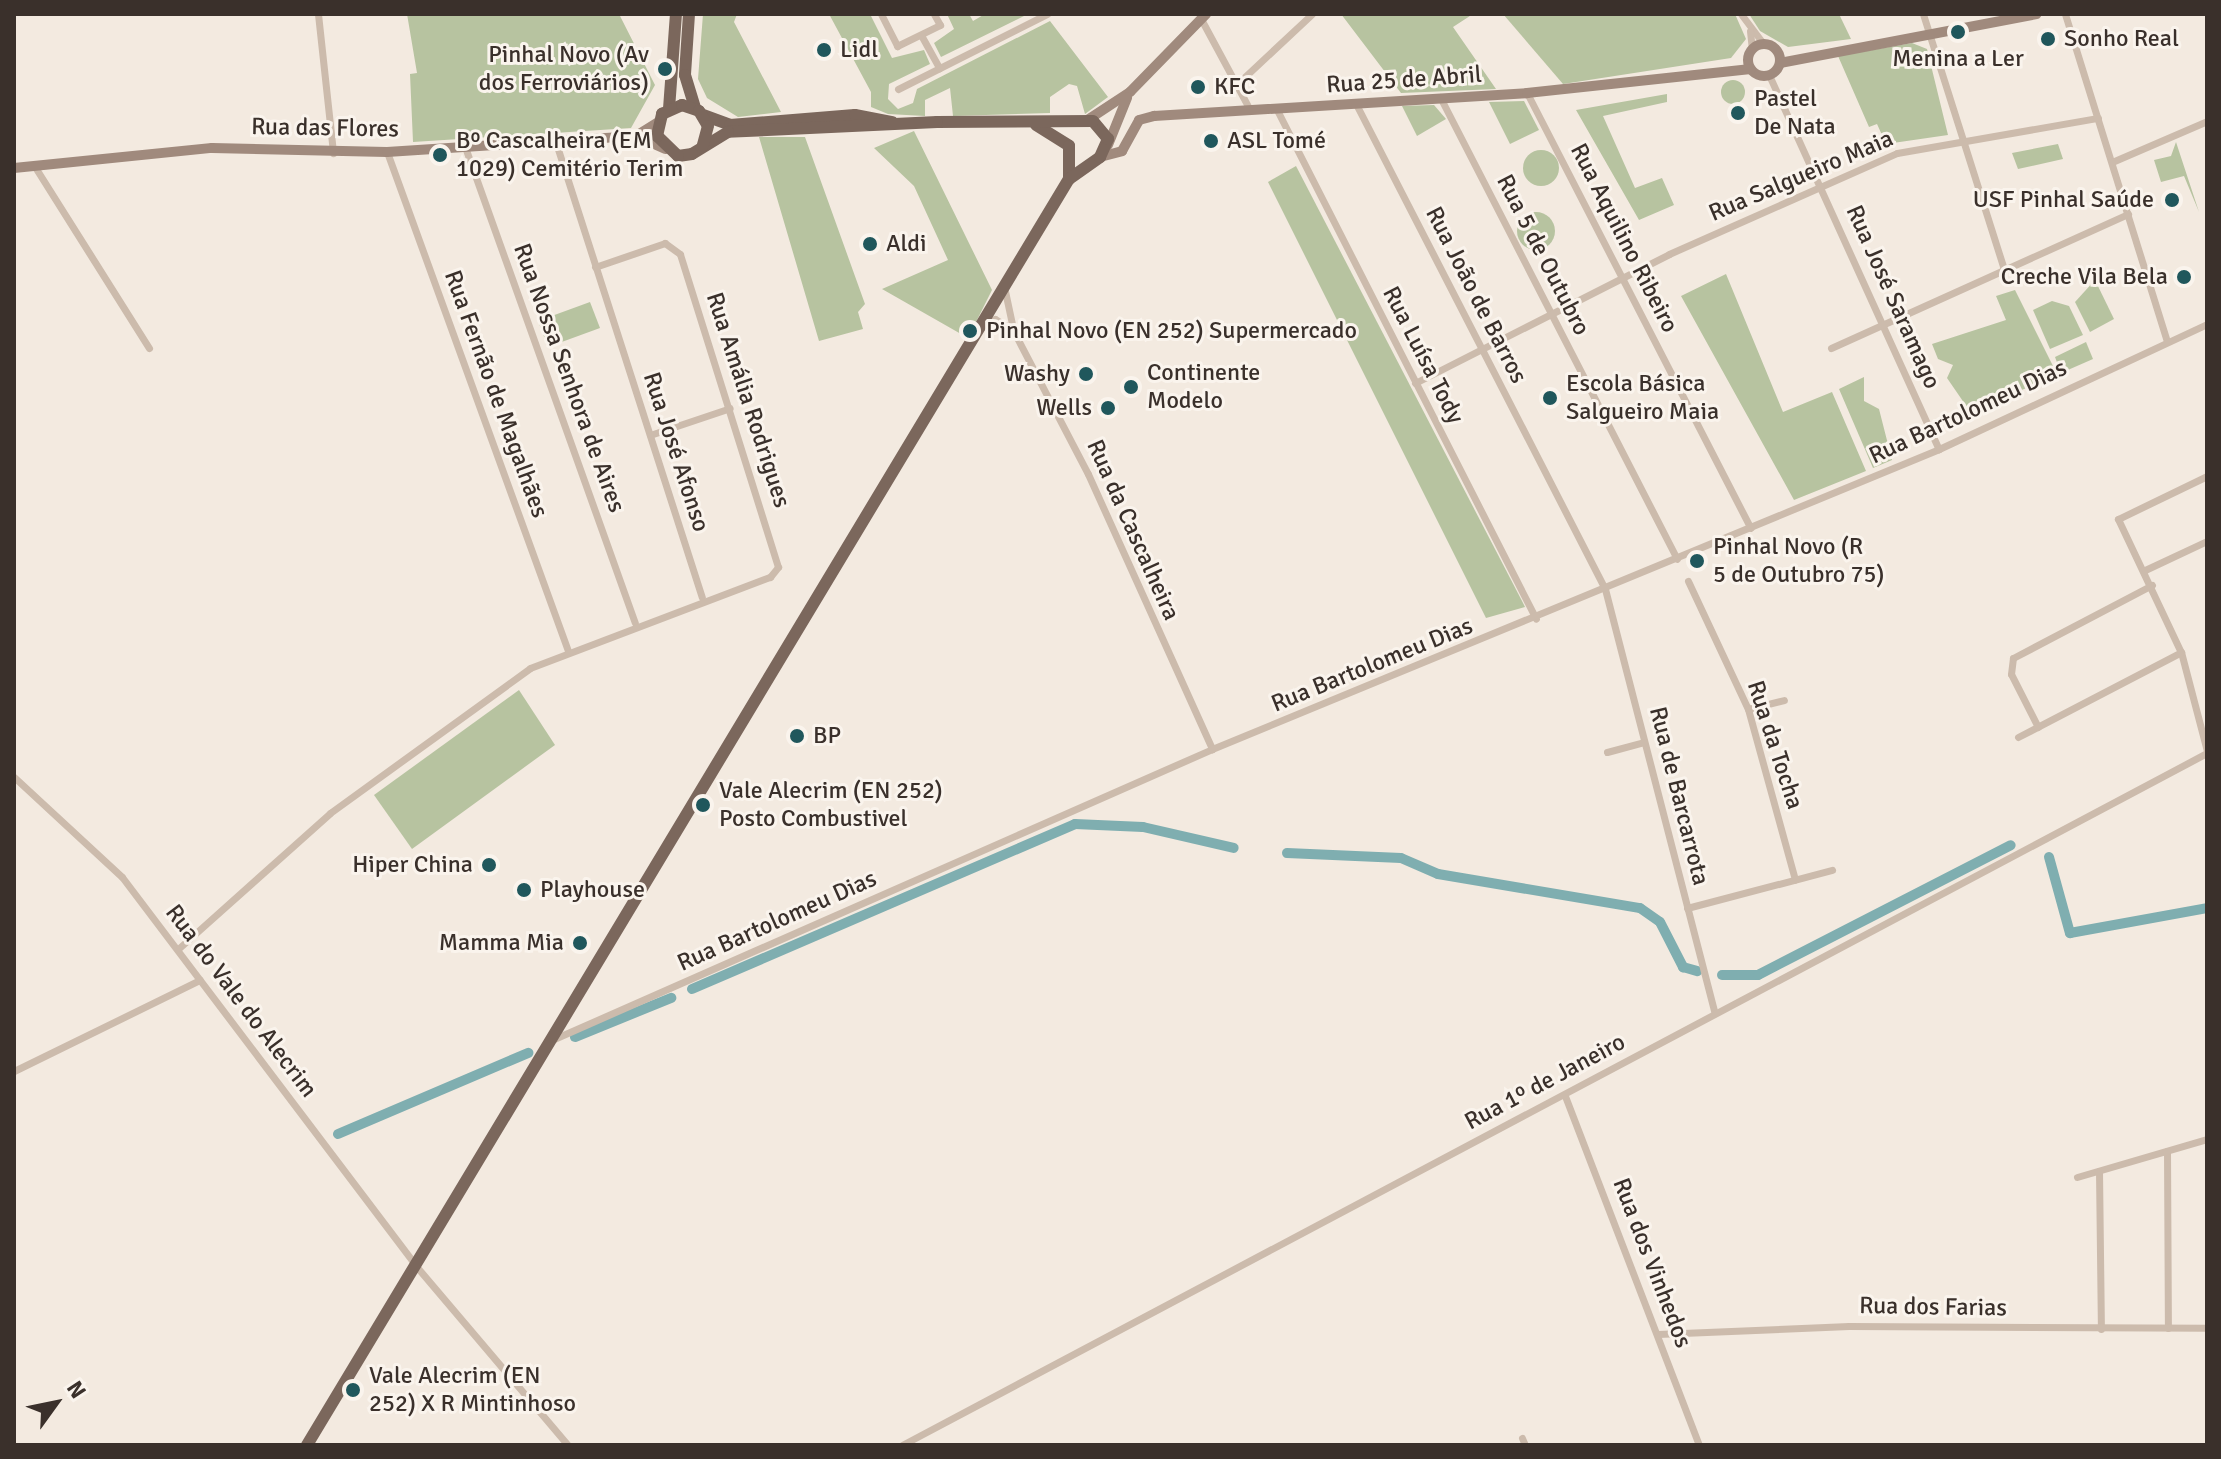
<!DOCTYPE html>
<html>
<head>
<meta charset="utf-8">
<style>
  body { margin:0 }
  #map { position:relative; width:2221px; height:1459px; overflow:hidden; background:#f3eae0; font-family:Signika,sans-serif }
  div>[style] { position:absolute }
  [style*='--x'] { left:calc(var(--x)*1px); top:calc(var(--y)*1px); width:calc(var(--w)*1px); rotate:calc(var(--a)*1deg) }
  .green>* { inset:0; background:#b7c3a0 }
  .round { border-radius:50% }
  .canal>* { height:10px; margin:-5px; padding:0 5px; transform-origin:5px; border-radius:5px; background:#7faeb0 }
  .street>* { height:7px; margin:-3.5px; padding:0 3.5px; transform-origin:3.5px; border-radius:3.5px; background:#ccbbac }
  .secondary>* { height:10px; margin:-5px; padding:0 5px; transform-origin:5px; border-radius:5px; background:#a08a7d }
  .secondary>.ring { margin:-5px; padding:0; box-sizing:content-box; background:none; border:10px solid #a08a7d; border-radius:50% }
  .primary>* { height:12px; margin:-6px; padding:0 6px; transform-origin:6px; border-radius:6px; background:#7b675c }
  .dots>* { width:22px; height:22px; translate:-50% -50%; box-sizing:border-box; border:4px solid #faf4ed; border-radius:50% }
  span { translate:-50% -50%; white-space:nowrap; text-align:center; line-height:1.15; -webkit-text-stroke:6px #faf4ed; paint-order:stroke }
  .poi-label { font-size:24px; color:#3a302b }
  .left { translate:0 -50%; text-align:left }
  .right { translate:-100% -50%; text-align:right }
  .street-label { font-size:24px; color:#3a302b }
  .frame { position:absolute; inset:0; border:16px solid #3a302b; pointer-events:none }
  .north { position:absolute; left:16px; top:1363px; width:80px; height:80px; -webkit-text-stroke:6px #faf4ed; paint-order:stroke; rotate:57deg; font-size:22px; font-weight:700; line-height:32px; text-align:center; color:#3a302b }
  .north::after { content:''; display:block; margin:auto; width:28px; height:36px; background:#3a302b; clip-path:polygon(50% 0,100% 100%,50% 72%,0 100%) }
</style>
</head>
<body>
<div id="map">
  <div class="green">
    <i style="clip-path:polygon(407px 14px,619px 14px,655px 85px,631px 128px,413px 142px,410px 74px,417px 73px)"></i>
    <i style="clip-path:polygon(703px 14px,737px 14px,734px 22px,781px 112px,738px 117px,707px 98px,698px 79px)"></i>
    <i style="clip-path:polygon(829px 14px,870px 14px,892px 58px,924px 50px,930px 64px,889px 84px,888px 99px,898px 109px,913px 103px,917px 89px,1050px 21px,1108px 97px,1085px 114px,1077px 86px,1069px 84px,1050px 97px,1050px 113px,953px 116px,950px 88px,925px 100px,925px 116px,888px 114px,871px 107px,871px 92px)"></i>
    <i style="clip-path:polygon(947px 14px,969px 14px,973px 21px,985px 14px,1028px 14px,941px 57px,934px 43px,954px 29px)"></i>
    <i style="clip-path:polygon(1341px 14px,1473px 14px,1453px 27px,1496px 89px,1401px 93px)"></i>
    <i style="clip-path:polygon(1503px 14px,1735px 14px,1746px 39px,1731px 58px,1563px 84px)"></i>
    <i style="clip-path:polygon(1749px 14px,1839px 14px,1851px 39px,1788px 47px,1760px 31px)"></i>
    <i style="clip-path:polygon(1912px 43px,1927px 49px,1948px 135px,1886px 144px,1877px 124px,1869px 127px,1838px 56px)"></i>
    <i class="round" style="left:1721px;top:80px;width:24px;height:24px"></i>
    <i style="clip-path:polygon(1667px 94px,1667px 102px,1603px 116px,1635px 188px,1662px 178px,1674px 205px,1639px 220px,1576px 110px)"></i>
    <i style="clip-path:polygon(1524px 101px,1539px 130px,1510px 144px,1489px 102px)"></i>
    <i style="clip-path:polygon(1434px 105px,1446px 119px,1417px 136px,1402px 106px)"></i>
    <i style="clip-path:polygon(914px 131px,992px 290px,968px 338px,882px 289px,948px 260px,914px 186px,874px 148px)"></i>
    <i style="clip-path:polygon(759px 137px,805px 137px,865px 304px,858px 312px,863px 329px,819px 341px)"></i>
    <i style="clip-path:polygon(2176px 142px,2199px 212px,2184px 176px,2161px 182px,2154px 160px,2171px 156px)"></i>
    <i style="clip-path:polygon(2058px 144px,2063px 159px,2018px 169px,2012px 153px)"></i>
    <i class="round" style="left:1523px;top:150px;width:36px;height:36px"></i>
    <i style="clip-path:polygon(1296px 166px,1522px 601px,1525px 607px,1486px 618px,1268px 182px)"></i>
    <i class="round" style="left:1517px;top:212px;width:38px;height:38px"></i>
    <i style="clip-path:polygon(1726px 274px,1783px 412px,1832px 392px,1866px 471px,1794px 500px,1681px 296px)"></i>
    <i style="clip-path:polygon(2095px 280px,2114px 319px,2090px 332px,2075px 302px)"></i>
    <i style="clip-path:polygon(2015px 290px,2058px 376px,1969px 410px,1947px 378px,1953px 365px,1938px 359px,1932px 344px,2006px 320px,1996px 296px)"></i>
    <i style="clip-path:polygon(2052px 301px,2069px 306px,2083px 335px,2050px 349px,2033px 310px)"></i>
    <i style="clip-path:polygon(590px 302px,600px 328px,548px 347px,538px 321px)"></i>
    <i style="clip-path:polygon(2086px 342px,2093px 359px,2061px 373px,2055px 357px)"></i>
    <i style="clip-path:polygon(1864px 377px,1864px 401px,1879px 409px,1892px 460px,1873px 468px,1839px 389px)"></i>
    <i style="clip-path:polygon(519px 690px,555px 745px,412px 849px,374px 795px)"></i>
  </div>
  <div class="canal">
    <i style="--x:1287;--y:853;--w:114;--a:2.5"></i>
    <i style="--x:1401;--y:858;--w:40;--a:23.4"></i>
    <i style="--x:1438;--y:874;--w:205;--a:9.6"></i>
    <i style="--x:1640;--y:908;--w:24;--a:35"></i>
    <i style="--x:1660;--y:922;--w:51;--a:62.9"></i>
    <i style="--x:1683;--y:967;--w:15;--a:16"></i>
    <i style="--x:2049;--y:857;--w:79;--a:74.6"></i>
    <i style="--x:2070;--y:933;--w:139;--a:-10.3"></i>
    <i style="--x:1722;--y:975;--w:36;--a:0"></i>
    <i style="--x:1758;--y:975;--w:284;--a:-27.2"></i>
    <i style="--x:692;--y:989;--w:417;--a:-23.3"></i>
    <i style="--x:1075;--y:824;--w:68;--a:2.5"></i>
    <i style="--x:1143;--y:827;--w:93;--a:13"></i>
    <i style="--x:575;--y:1037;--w:104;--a:-22.1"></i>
    <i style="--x:338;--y:1134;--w:207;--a:-23.1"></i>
  </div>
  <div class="street">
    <i style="--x:318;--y:14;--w:140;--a:83.8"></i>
    <i style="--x:881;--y:14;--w:36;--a:63"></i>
    <i style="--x:897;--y:46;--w:48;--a:-26"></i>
    <i style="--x:940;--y:25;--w:13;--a:-119"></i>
    <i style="--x:1741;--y:14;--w:36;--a:53"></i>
    <i style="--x:1923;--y:14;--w:269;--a:72.4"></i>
    <i style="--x:2065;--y:14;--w:343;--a:72.7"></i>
    <i style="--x:1201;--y:19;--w:103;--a:61.7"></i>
    <i style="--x:1750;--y:31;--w:18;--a:84"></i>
    <i style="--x:921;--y:35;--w:38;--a:61"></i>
    <i style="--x:1769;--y:75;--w:411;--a:65.6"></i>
    <i style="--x:1236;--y:85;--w:104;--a:-43.1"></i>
    <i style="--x:898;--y:89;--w:167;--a:-26.7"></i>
    <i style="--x:1527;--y:93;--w:489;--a:62.8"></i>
    <i style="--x:1440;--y:97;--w:519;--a:62.84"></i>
    <i style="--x:1356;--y:104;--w:545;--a:62.82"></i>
    <i style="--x:1605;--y:589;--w:438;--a:75.5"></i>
    <i style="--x:1276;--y:108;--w:573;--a:63.03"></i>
    <i style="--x:556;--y:143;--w:477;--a:72.2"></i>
    <i style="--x:465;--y:147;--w:505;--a:70.35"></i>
    <i style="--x:387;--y:152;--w:531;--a:70.06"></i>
    <i style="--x:2112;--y:162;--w:103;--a:-23.3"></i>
    <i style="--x:35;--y:167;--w:214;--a:57.8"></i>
    <i style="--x:1005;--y:291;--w:40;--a:78"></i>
    <i style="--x:1013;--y:330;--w:162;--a:62.5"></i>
    <i style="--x:1088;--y:474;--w:302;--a:65.7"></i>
    <i style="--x:984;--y:324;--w:12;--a:-24"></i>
    <i style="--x:995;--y:319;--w:19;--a:32"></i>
    <i style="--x:1831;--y:348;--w:326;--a:-24.3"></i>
    <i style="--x:1415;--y:383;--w:285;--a:-26.9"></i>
    <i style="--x:1669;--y:254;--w:249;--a:-23.9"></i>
    <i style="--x:1897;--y:153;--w:204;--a:-9.9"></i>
    <i style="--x:650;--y:435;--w:84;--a:-18.6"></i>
    <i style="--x:2207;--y:476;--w:99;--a:154.2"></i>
    <i style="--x:2118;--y:519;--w:147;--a:64.7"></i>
    <i style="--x:2181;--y:652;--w:102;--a:75.3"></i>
    <i style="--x:2145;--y:570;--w:68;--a:-25.1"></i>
    <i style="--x:1688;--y:581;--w:141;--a:64.9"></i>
    <i style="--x:1748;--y:709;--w:177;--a:74.6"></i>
    <i style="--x:1748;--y:709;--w:37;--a:-14"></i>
    <i style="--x:2038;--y:727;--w:59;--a:-117"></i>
    <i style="--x:2011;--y:674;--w:16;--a:-83"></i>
    <i style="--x:2013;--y:658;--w:157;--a:-27.7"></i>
    <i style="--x:2018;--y:737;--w:184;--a:-27.5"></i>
    <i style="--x:1607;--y:752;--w:38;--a:-15"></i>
    <i style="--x:14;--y:777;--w:147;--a:42.8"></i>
    <i style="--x:122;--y:877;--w:488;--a:52.9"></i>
    <i style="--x:416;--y:1266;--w:235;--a:49.7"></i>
    <i style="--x:1687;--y:908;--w:150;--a:-14.7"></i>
    <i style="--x:178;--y:949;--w:204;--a:-41.8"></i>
    <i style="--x:330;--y:813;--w:247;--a:-35.9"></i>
    <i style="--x:530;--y:668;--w:257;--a:-20.8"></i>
    <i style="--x:770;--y:577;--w:13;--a:-51"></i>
    <i style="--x:778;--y:567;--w:328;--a:-107.4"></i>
    <i style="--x:680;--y:254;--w:19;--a:-144"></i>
    <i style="--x:665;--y:243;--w:74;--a:161.1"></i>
    <i style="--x:554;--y:1039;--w:719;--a:-23.78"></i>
    <i style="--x:1212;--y:749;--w:786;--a:-22.42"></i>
    <i style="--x:1939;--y:449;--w:296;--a:-25"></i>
    <i style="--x:14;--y:1071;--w:207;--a:-26.1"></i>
    <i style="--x:1565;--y:1096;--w:374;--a:69"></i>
    <i style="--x:2167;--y:1151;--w:177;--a:89.7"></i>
    <i style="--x:2099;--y:1171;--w:158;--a:89.3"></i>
    <i style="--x:2077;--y:1177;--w:135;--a:-16.3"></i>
    <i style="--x:1658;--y:1334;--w:191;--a:-2.4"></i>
    <i style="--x:1849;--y:1326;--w:358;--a:0.3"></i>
    <i style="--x:1522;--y:1438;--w:8;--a:67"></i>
    <i style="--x:902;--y:1445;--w:1477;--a:-27.94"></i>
  </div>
  <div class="secondary">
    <i class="ring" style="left:1748px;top:44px;width:22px;height:22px"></i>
    <i style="--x:1780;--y:63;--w:261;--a:-10.8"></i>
    <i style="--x:1086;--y:121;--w:53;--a:-33.4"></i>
    <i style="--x:1130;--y:92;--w:109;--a:-45.7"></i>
    <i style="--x:636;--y:136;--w:26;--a:-32"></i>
    <i style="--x:1108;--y:145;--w:51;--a:-68"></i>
    <i style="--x:1100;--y:157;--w:23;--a:-15"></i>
    <i style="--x:1122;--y:151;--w:35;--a:-61"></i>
    <i style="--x:1139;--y:120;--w:16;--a:-15"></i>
    <i style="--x:1154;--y:116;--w:374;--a:-3.5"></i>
    <i style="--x:1527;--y:93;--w:225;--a:-6.1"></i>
    <i style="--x:14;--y:168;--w:199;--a:-5.8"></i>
    <i style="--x:212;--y:148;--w:175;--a:1.3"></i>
    <i style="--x:387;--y:152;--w:250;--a:-3.7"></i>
    <i style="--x:636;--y:136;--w:32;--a:24"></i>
  </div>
  <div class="primary">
    <i style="--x:689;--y:14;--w:61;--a:93.8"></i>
    <i style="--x:685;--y:75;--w:34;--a:73"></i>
    <i style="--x:669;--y:109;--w:95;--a:-85.8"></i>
    <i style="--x:703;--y:115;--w:29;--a:20"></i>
    <i style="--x:730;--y:125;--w:125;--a:-4.6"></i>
    <i style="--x:855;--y:115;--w:38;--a:11"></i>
    <i style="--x:1036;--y:125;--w:39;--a:32"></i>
    <i style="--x:1069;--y:146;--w:33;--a:90"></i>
    <i style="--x:307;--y:1445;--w:1478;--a:-58.96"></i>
    <i style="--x:1069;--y:179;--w:38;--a:-35"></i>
    <i style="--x:1100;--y:157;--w:20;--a:-66"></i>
    <i style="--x:1108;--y:139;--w:23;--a:-130"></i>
    <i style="--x:1093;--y:121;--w:156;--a:179.6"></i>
    <i style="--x:937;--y:122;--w:209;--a:177.3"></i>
    <i style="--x:728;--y:132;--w:42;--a:148.6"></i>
    <i style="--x:692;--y:154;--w:14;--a:172"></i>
    <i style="--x:678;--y:156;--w:29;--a:-136"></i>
    <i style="--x:657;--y:136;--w:23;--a:-77"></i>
    <i style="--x:662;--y:114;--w:22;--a:-24"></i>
    <i style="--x:682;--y:105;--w:18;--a:19"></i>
    <i style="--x:699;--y:111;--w:17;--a:59"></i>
    <i style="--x:708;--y:126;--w:20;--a:105"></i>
  </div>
  <div class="dots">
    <i style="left:1958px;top:32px;background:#20575c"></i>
    <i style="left:2048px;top:39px;background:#20575c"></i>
    <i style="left:824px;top:50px;background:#20575c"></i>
    <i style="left:665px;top:69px;background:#20575c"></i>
    <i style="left:1198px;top:87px;background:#20575c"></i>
    <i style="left:1738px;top:113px;background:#20575c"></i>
    <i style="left:1211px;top:141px;background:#20575c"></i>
    <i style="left:440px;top:155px;background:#20575c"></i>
    <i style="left:2172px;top:200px;background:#20575c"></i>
    <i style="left:870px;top:244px;background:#20575c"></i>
    <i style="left:2184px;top:277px;background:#20575c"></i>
    <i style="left:970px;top:331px;background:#20575c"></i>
    <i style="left:1086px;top:374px;background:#20575c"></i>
    <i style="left:1131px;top:387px;background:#20575c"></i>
    <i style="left:1550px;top:398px;background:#20575c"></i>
    <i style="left:1108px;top:408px;background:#20575c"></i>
    <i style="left:1697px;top:561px;background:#20575c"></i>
    <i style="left:797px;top:736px;background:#20575c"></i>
    <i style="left:703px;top:805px;background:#20575c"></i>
    <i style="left:489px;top:865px;background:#20575c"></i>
    <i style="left:524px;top:890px;background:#20575c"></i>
    <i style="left:580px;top:943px;background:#20575c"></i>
    <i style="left:353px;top:1390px;background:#20575c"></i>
  </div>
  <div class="poi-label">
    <span class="left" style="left:2064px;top:39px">Sonho Real</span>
    <span class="left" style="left:840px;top:50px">Lidl</span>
    <span class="right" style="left:649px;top:69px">Pinhal Novo (Av<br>dos Ferroviários)</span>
    <span style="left:1958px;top:59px">Menina a Ler</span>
    <span class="left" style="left:1214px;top:87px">KFC</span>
    <span class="left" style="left:1754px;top:113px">Pastel<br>De Nata</span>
    <span class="left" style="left:456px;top:155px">Bº Cascalheira (EM<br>1029) Cemitério Terim</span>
    <span class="left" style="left:1227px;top:141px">ASL Tomé</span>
    <span class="right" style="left:2154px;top:200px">USF Pinhal Saúde</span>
    <span class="left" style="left:886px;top:244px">Aldi</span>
    <span class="right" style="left:2168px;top:277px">Creche Vila Bela</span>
    <span class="left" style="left:986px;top:331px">Pinhal Novo (EN 252) Supermercado</span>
    <span class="left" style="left:1147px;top:387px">Continente<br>Modelo</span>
    <span class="right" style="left:1070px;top:374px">Washy</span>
    <span class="left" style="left:1566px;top:398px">Escola Básica<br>Salgueiro Maia</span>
    <span class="right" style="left:1092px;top:408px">Wells</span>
    <span class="left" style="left:1713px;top:561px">Pinhal Novo (R<br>5 de Outubro 75)</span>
    <span class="left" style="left:813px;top:736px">BP</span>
    <span class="left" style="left:719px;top:805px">Vale Alecrim (EN 252)<br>Posto Combustivel</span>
    <span class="right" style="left:473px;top:865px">Hiper China</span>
    <span class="left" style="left:540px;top:890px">Playhouse</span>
    <span class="right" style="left:564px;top:943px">Mamma Mia</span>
    <span class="left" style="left:369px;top:1390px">Vale Alecrim (EN<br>252) X R Mintinhoso</span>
  </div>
  <div class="street-label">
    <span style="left:1404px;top:80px;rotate:-4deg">Rua 25 de Abril</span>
    <span style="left:325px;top:128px;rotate:1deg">Rua das Flores</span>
    <span style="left:1801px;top:176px;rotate:-23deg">Rua Salgueiro Maia</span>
    <span style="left:1624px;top:238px;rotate:63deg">Rua Aquilino Ribeiro</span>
    <span style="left:1543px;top:255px;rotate:63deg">Rua 5 de Outubro</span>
    <span style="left:1476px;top:295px;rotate:63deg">Rua João de Barros</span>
    <span style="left:1893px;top:297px;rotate:66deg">Rua José Saramago</span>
    <span style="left:1423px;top:355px;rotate:63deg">Rua Luísa Tody</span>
    <span style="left:569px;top:378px;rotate:70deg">Rua Nossa Senhora de Aires</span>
    <span style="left:496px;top:394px;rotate:70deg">Rua Fernão de Magalhães</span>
    <span style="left:748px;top:400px;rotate:72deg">Rua Amália Rodrigues</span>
    <span style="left:1968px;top:412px;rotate:-25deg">Rua Bartolomeu Dias</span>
    <span style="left:676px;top:452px;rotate:72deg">Rua José Afonso</span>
    <span style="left:1133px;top:530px;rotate:66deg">Rua da Cascalheira</span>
    <span style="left:1372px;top:665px;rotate:-22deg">Rua Bartolomeu Dias</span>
    <span style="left:1775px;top:745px;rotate:72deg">Rua da Tocha</span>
    <span style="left:1679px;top:796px;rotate:76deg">Rua de Barcarrota</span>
    <span style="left:777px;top:921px;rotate:-24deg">Rua Bartolomeu Dias</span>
    <span style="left:241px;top:1001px;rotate:53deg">Rua do Vale do Alecrim</span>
    <span style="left:1545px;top:1082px;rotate:-28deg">Rua 1º de Janeiro</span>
    <span style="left:1652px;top:1263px;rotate:69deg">Rua dos Vinhedos</span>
    <span style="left:1933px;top:1307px;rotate:1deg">Rua dos Farias</span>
  </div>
  <div class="frame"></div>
  <div class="north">N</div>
</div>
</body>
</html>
